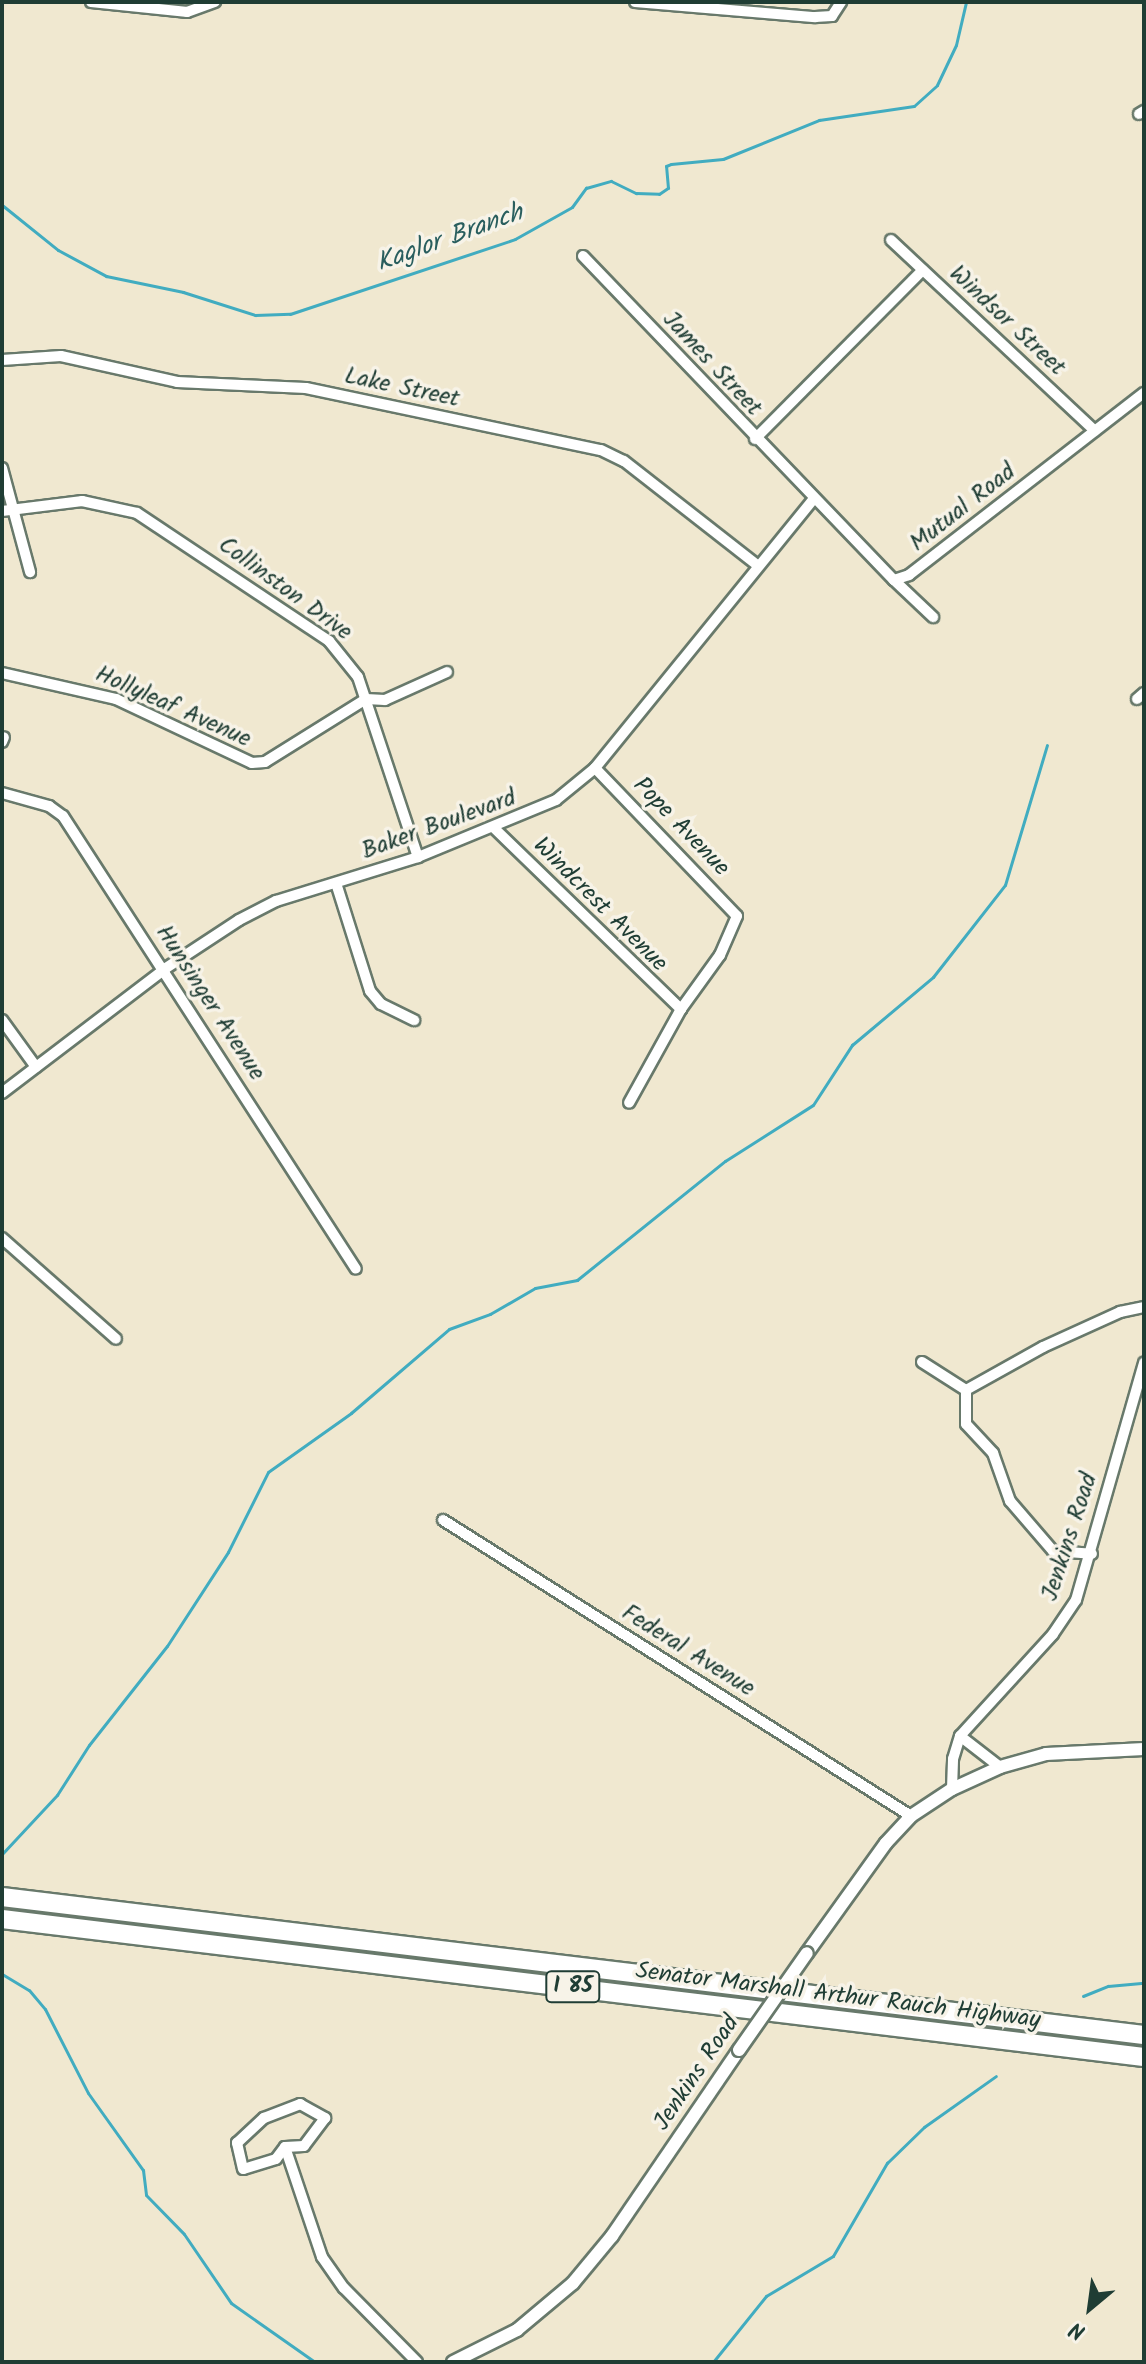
<!DOCTYPE html>
<html>
<head>
<meta charset="utf-8">
<style>
  body { margin:0 }
  #map { position:relative; width:1146px; height:2364px; overflow:hidden; background:#f0e8d0; font-family:Kalam,sans-serif }
  div>[style] { position:absolute }
  [style*='--x'] { left:calc(var(--x)*1px); top:calc(var(--y)*1px); width:calc(var(--w)*1px); rotate:calc(var(--a)*1deg) }
  .stream>* { height:3px; margin:-1.5px; padding:0 1.5px; transform-origin:1.5px; border-radius:1.5px; background:#41acc0 }
  .roads { filter:drop-shadow(2px 0 #68796b) drop-shadow(-2px 0 #68796b) drop-shadow(0 2px #68796b) drop-shadow(0 -2px #68796b) }
  .minor>* { height:10px; margin:-5px; padding:0 5px; transform-origin:5px; border-radius:5px; background:#fff }
  .tertiary>* { height:12px; margin:-6px; padding:0 6px; transform-origin:6px; border-radius:6px; background:#fff }
  .motorway>* { height:18px; margin:-9px; padding:0 9px; transform-origin:9px; border-radius:9px; background:#fff }
  .bridges { filter:drop-shadow(2px 0 #68796b) drop-shadow(-2px 0 #68796b) drop-shadow(0 2px #68796b) drop-shadow(0 -2px #68796b) }
  .tertiary-bridge>* { height:12px; margin:-6px; padding:0 6px; transform-origin:6px; border-radius:6px; background:#fff }
  span { translate:-50% -50%; white-space:nowrap; text-align:center; line-height:1.15; -webkit-text-stroke:7px #f7f3e8; paint-order:stroke }
  .shield-label span { padding:2px 6px; background:#f7f3e8; border:2px solid; border-radius:6px; -webkit-text-stroke-width:0 }
  .shield-label { font-size:22px; color:#1f3d34; font-weight:700 }
  .street-label { font-size:24px; color:#1f3d34 }
  .water-label { font-size:26px; color:#295e5e; font-style:italic }
  .frame { position:absolute; inset:0; border:4px solid #1f3d34; pointer-events:none }
  .north { position:absolute; left:1050px; top:2268px; width:80px; height:80px; -webkit-text-stroke:6px #f7f3e8; paint-order:stroke; rotate:209deg; font-size:22px; font-weight:700; line-height:32px; text-align:center; color:#1f3d34 }
  .north::after { content:''; display:block; margin:auto; width:28px; height:36px; background:#1f3d34; clip-path:polygon(50% 0,100% 100%,50% 72%,0 100%) }
</style>
</head>
<body>
<div id="map">
  <div class="stream">
    <i style="--x:2;--y:205;--w:72;--a:38.8"></i>
    <i style="--x:58;--y:250;--w:55;--a:28.4"></i>
    <i style="--x:106;--y:276;--w:79;--a:11.7"></i>
    <i style="--x:183;--y:292;--w:76;--a:17.7"></i>
    <i style="--x:255;--y:315;--w:35;--a:-2"></i>
    <i style="--x:290;--y:314;--w:237;--a:-18.4"></i>
    <i style="--x:515;--y:239;--w:65;--a:-29.3"></i>
    <i style="--x:572;--y:207;--w:24;--a:-54"></i>
    <i style="--x:586;--y:188;--w:26;--a:-16"></i>
    <i style="--x:611;--y:181;--w:28;--a:26"></i>
    <i style="--x:636;--y:193;--w:23;--a:2"></i>
    <i style="--x:659;--y:194;--w:11;--a:-34"></i>
    <i style="--x:668;--y:188;--w:22;--a:-95"></i>
    <i style="--x:666;--y:166;--w:5;--a:-22"></i>
    <i style="--x:671;--y:164;--w:52;--a:-5.5"></i>
    <i style="--x:723;--y:159;--w:104;--a:-22.1"></i>
    <i style="--x:819;--y:120;--w:96;--a:-8.4"></i>
    <i style="--x:914;--y:106;--w:31;--a:-42"></i>
    <i style="--x:937;--y:85;--w:44;--a:-64.6"></i>
    <i style="--x:956;--y:45;--w:44;--a:-76.9"></i>
    <i style="--x:2;--y:1854;--w:81;--a:-47"></i>
    <i style="--x:57;--y:1795;--w:59;--a:-57.4"></i>
    <i style="--x:89;--y:1745;--w:126;--a:-51.8"></i>
    <i style="--x:167;--y:1646;--w:112;--a:-57"></i>
    <i style="--x:228;--y:1552;--w:89;--a:-63.4"></i>
    <i style="--x:268;--y:1472;--w:102;--a:-35.4"></i>
    <i style="--x:351;--y:1413;--w:129;--a:-40.6"></i>
    <i style="--x:449;--y:1329;--w:44;--a:-20.1"></i>
    <i style="--x:490;--y:1314;--w:52;--a:-30"></i>
    <i style="--x:535;--y:1288;--w:43;--a:-10.8"></i>
    <i style="--x:577;--y:1280;--w:190;--a:-38.8"></i>
    <i style="--x:725;--y:1161;--w:104;--a:-32.5"></i>
    <i style="--x:813;--y:1105;--w:72;--a:-57"></i>
    <i style="--x:852;--y:1045;--w:106;--a:-40"></i>
    <i style="--x:933;--y:977;--w:117;--a:-52"></i>
    <i style="--x:1005;--y:885;--w:146;--a:-73.3"></i>
    <i style="--x:2;--y:1974;--w:31;--a:31"></i>
    <i style="--x:29;--y:1990;--w:25;--a:50"></i>
    <i style="--x:45;--y:2009;--w:94;--a:62.9"></i>
    <i style="--x:88;--y:2093;--w:95;--a:54.5"></i>
    <i style="--x:143;--y:2170;--w:25;--a:83"></i>
    <i style="--x:146;--y:2195;--w:54;--a:45.7"></i>
    <i style="--x:184;--y:2234;--w:83;--a:55.7"></i>
    <i style="--x:231;--y:2303;--w:103;--a:35.1"></i>
    <i style="--x:1083;--y:1996;--w:27;--a:-22"></i>
    <i style="--x:1108;--y:1986;--w:36;--a:-5"></i>
    <i style="--x:713;--y:2362;--w:85;--a:-51.2"></i>
    <i style="--x:766;--y:2296;--w:78;--a:-30.8"></i>
    <i style="--x:833;--y:2256;--w:108;--a:-59.9"></i>
    <i style="--x:887;--y:2163;--w:52;--a:-44.2"></i>
    <i style="--x:924;--y:2127;--w:88;--a:-35.3"></i>
  </div>
  <div class="roads">
    <div class="minor">
      <i style="--x:91;--y:2;--w:97;--a:5.9"></i>
      <i style="--x:187;--y:12;--w:30;--a:-20"></i>
      <i style="--x:635;--y:2;--w:181;--a:4.8"></i>
      <i style="--x:815;--y:17;--w:17;--a:-3"></i>
      <i style="--x:832;--y:16;--w:17;--a:-57"></i>
      <i style="--x:1139;--y:114;--w:6;--a:-31"></i>
      <i style="--x:891;--y:240;--w:279;--a:43.1"></i>
      <i style="--x:583;--y:256;--w:449;--a:46.2"></i>
      <i style="--x:894;--y:580;--w:16;--a:-18"></i>
      <i style="--x:909;--y:575;--w:297;--a:-37.8"></i>
      <i style="--x:2;--y:360;--w:59;--a:-3.9"></i>
      <i style="--x:61;--y:356;--w:119;--a:12.6"></i>
      <i style="--x:177;--y:382;--w:129;--a:2.7"></i>
      <i style="--x:306;--y:388;--w:301;--a:11.9"></i>
      <i style="--x:601;--y:450;--w:25;--a:26"></i>
      <i style="--x:624;--y:461;--w:169;--a:38"></i>
      <i style="--x:755;--y:439;--w:238;--a:-45.2"></i>
      <i style="--x:2;--y:468;--w:108;--a:74.9"></i>
      <i style="--x:2;--y:511;--w:81;--a:-7.1"></i>
      <i style="--x:82;--y:501;--w:56;--a:12.3"></i>
      <i style="--x:137;--y:513;--w:231;--a:33.7"></i>
      <i style="--x:329;--y:641;--w:46;--a:51.1"></i>
      <i style="--x:358;--y:677;--w:190;--a:71.6"></i>
      <i style="--x:894;--y:580;--w:54;--a:43.5"></i>
      <i style="--x:2;--y:673;--w:117;--a:12.8"></i>
      <i style="--x:116;--y:699;--w:150;--a:25.2"></i>
      <i style="--x:252;--y:763;--w:13;--a:-4"></i>
      <i style="--x:265;--y:762;--w:119;--a:-32"></i>
      <i style="--x:366;--y:699;--w:19;--a:3"></i>
      <i style="--x:385;--y:700;--w:68;--a:-24.3"></i>
      <i style="--x:1137;--y:699;--w:9;--a:-41"></i>
      <i style="--x:2;--y:742;--w:5;--a:-68"></i>
      <i style="--x:595;--y:768;--w:205;--a:46.2"></i>
      <i style="--x:737;--y:916;--w:43;--a:113.6"></i>
      <i style="--x:720;--y:955;--w:67;--a:125.8"></i>
      <i style="--x:681;--y:1009;--w:107;--a:119"></i>
      <i style="--x:2;--y:793;--w:49;--a:15.5"></i>
      <i style="--x:49;--y:806;--w:17;--a:36"></i>
      <i style="--x:63;--y:816;--w:539;--a:57.11"></i>
      <i style="--x:493;--y:827;--w:262;--a:44.1"></i>
      <i style="--x:336;--y:883;--w:113;--a:72.5"></i>
      <i style="--x:370;--y:991;--w:17;--a:50"></i>
      <i style="--x:381;--y:1004;--w:37;--a:26"></i>
      <i style="--x:2;--y:1020;--w:58;--a:54.1"></i>
      <i style="--x:2;--y:1093;--w:206;--a:-37.3"></i>
      <i style="--x:166;--y:968;--w:87;--a:-33.3"></i>
      <i style="--x:239;--y:920;--w:42;--a:-27.2"></i>
      <i style="--x:276;--y:901;--w:149;--a:-17.2"></i>
      <i style="--x:418;--y:857;--w:149;--a:-22.4"></i>
      <i style="--x:556;--y:800;--w:50;--a:-39.4"></i>
      <i style="--x:595;--y:768;--w:345;--a:-50.9"></i>
      <i style="--x:2;--y:1238;--w:152;--a:41.5"></i>
      <i style="--x:922;--y:1362;--w:52;--a:32.5"></i>
      <i style="--x:966;--y:1390;--w:88;--a:-29.2"></i>
      <i style="--x:1043;--y:1347;--w:85;--a:-24.4"></i>
      <i style="--x:1120;--y:1312;--w:25;--a:-12"></i>
      <i style="--x:966;--y:1390;--w:34;--a:90"></i>
      <i style="--x:966;--y:1424;--w:40;--a:47"></i>
      <i style="--x:993;--y:1453;--w:51;--a:70.5"></i>
      <i style="--x:1010;--y:1501;--w:66;--a:49.3"></i>
      <i style="--x:1053;--y:1551;--w:39;--a:4"></i>
      <i style="--x:443;--y:1520;--w:554;--a:32.31"></i>
      <i style="--x:960;--y:1736;--w:51;--a:37.8"></i>
      <i style="--x:952;--y:1789;--w:30;--a:-88"></i>
      <i style="--x:953;--y:1759;--w:24;--a:-73"></i>
      <i style="--x:960;--y:1736;--w:138;--a:-47.6"></i>
      <i style="--x:1053;--y:1634;--w:41;--a:-55.9"></i>
      <i style="--x:1076;--y:1600;--w:247;--a:-74"></i>
      <i style="--x:300;--y:2104;--w:29;--a:29"></i>
      <i style="--x:325;--y:2118;--w:35;--a:127"></i>
      <i style="--x:304;--y:2146;--w:19;--a:177"></i>
      <i style="--x:285;--y:2147;--w:15;--a:127"></i>
      <i style="--x:276;--y:2159;--w:34;--a:163"></i>
      <i style="--x:243;--y:2169;--w:27;--a:-103"></i>
      <i style="--x:237;--y:2143;--w:37;--a:-43"></i>
      <i style="--x:264;--y:2118;--w:39;--a:-21"></i>
      <i style="--x:285;--y:2147;--w:116;--a:71.4"></i>
      <i style="--x:322;--y:2257;--w:38;--a:55"></i>
      <i style="--x:344;--y:2288;--w:104;--a:45.4"></i>
    </div>
    <div class="tertiary">
      <i style="--x:807;--y:1953;--w:135;--a:-54.3"></i>
      <i style="--x:886;--y:1843;--w:37;--a:-47"></i>
      <i style="--x:911;--y:1816;--w:49;--a:-33.4"></i>
      <i style="--x:952;--y:1789;--w:53;--a:-24.6"></i>
      <i style="--x:1000;--y:1767;--w:48;--a:-15.8"></i>
      <i style="--x:1046;--y:1754;--w:98;--a:-2.9"></i>
      <i style="--x:453;--y:2362;--w:72;--a:-26.6"></i>
      <i style="--x:517;--y:2330;--w:73;--a:-40"></i>
      <i style="--x:573;--y:2283;--w:61;--a:-50.3"></i>
      <i style="--x:612;--y:2236;--w:225;--a:-55.7"></i>
    </div>
    <div class="motorway">
      <i style="--x:2;--y:1897;--w:1150;--a:6.89"></i>
      <i style="--x:2;--y:1919;--w:1150;--a:6.89"></i>
    </div>
  </div>
  <div class="bridges">
    <div class="tertiary-bridge">
      <i style="--x:739;--y:2050;--w:118;--a:-55"></i>
    </div>
  </div>
  <div class="shield-label">
    <span style="left:573px;top:1987px">I 85</span>
  </div>
  <div class="street-label">
    <span style="left:1007px;top:321px;rotate:43deg">Windsor Street</span>
    <span style="left:712px;top:364px;rotate:47deg">James Street</span>
    <span style="left:402px;top:388px;rotate:12deg">Lake Street</span>
    <span style="left:963px;top:508px;rotate:-38deg">Mutual Road</span>
    <span style="left:285px;top:589px;rotate:36deg">Collinston Drive</span>
    <span style="left:173px;top:707px;rotate:24deg">Hollyleaf Avenue</span>
    <span style="left:439px;top:825px;rotate:-20deg">Baker Boulevard</span>
    <span style="left:681px;top:827px;rotate:46deg">Pope Avenue</span>
    <span style="left:600px;top:905px;rotate:45deg">Windcrest Avenue</span>
    <span style="left:210px;top:1003px;rotate:57deg">Hunsinger Avenue</span>
    <span style="left:1070px;top:1537px;rotate:-72deg">Jenkins Road</span>
    <span style="left:688px;top:1651px;rotate:32deg">Federal Avenue</span>
    <span style="left:838px;top:1996px;rotate:7deg">Senator Marshall Arthur Rauch Highway</span>
    <span style="left:697px;top:2073px;rotate:-56deg">Jenkins Road</span>
  </div>
  <div class="water-label">
    <span style="left:450px;top:239px;rotate:-20deg">Kaglor Branch</span>
  </div>
  <div class="frame"></div>
  <div class="north">N</div>
</div>
</body>
</html>
